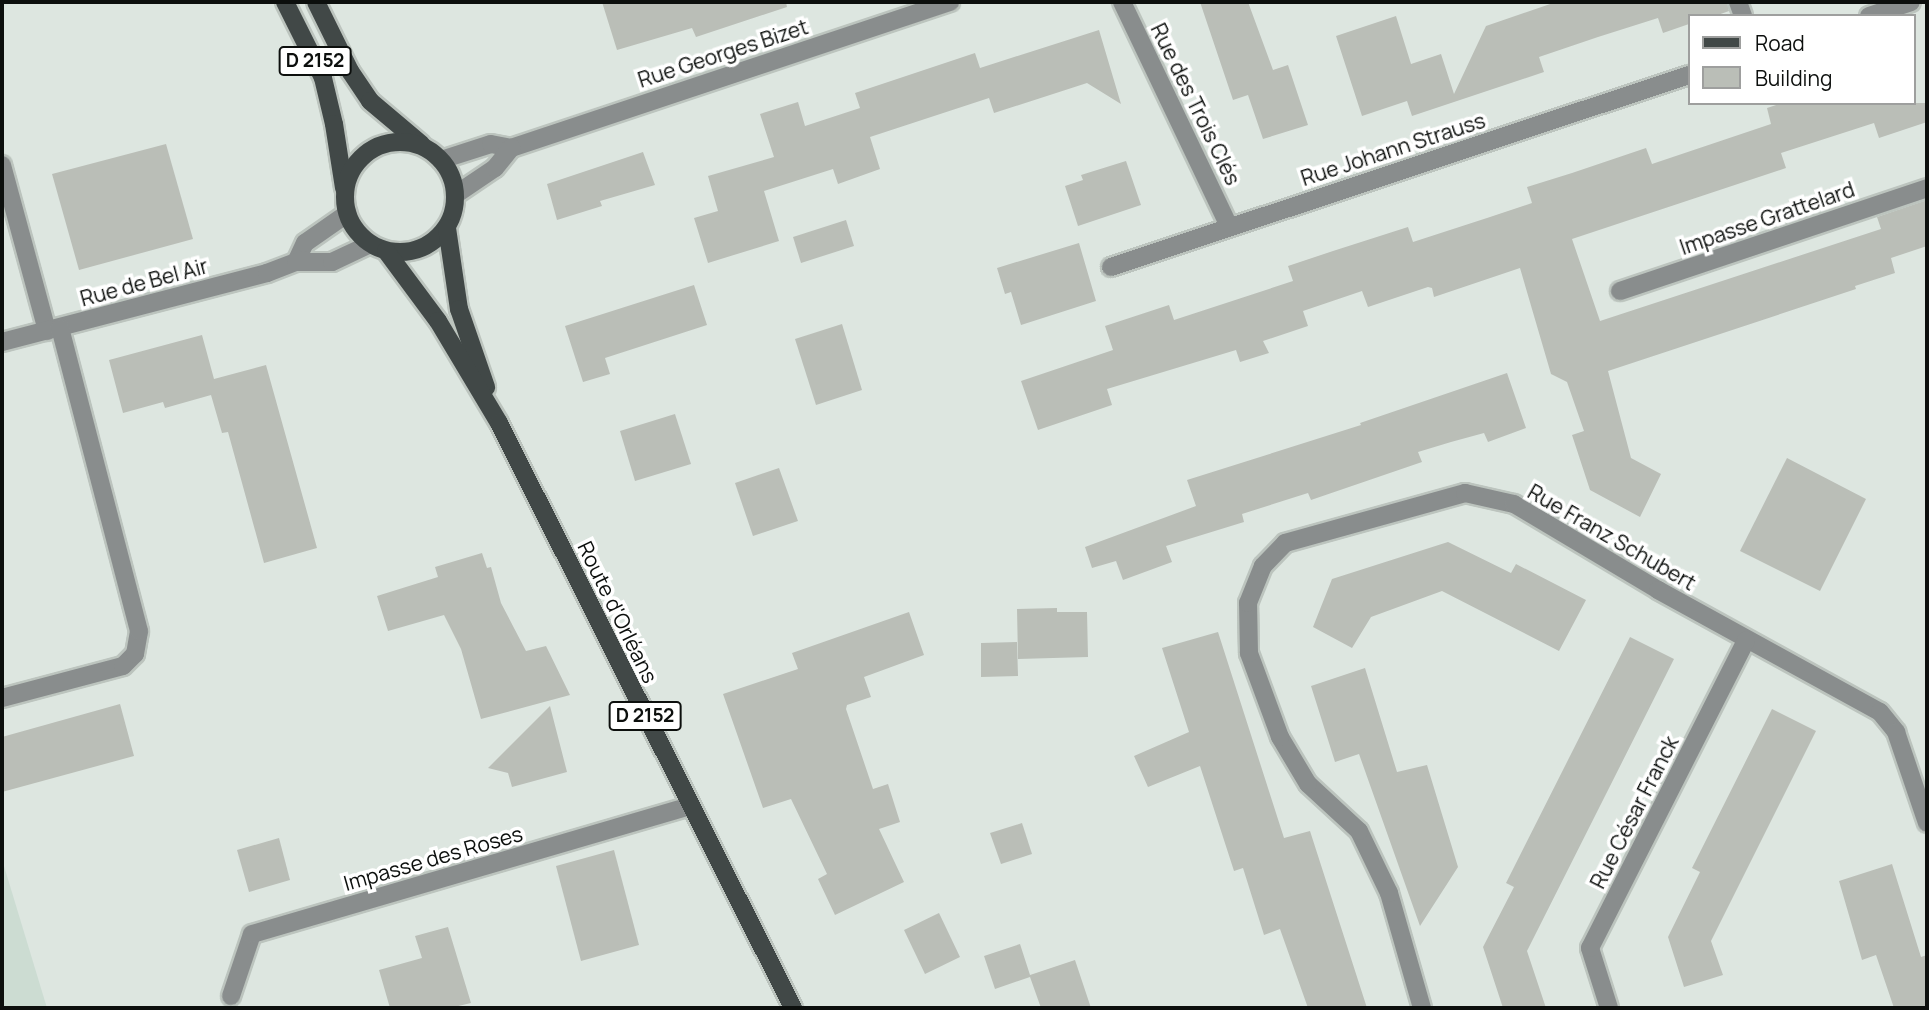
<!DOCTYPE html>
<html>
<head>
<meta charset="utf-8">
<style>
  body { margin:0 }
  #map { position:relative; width:1929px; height:1010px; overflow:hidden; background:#dde6e0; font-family:Manrope,sans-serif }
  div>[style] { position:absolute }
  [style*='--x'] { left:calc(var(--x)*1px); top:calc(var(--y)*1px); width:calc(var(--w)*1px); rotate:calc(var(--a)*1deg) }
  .built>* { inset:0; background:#ccdcd2 }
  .building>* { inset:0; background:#babeb7 }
  .roads { filter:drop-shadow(2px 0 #bcc4be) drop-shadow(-2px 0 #bcc4be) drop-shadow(0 2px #bcc4be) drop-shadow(0 -2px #bcc4be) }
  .minor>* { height:18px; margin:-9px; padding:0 9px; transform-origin:9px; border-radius:9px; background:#898d8d }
  .primary>* { height:18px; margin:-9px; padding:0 9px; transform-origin:9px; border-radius:9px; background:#414847 }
  .primary>.ring { margin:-9px; padding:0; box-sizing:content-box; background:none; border:18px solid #414847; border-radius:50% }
  span { translate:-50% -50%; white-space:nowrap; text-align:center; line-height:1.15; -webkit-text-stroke:7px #fff; paint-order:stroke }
  .shield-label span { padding:2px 5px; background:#fff; border:2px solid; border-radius:5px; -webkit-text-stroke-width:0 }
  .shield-label { font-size:19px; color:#0c0f0d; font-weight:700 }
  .street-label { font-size:21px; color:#0c0f0d }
  .frame { position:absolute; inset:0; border:4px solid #0c0f0d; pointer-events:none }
  .legend { position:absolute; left:1688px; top:14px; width:228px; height:91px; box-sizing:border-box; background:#fff; border:2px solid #9e9f9e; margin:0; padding:9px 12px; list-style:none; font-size:21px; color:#0c0f0d }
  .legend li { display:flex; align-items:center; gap:14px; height:35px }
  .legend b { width:35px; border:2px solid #9e9f9e }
</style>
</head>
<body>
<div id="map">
  <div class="built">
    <i style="clip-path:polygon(4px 866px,47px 1008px,2px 1008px,2px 867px)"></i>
  </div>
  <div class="building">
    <i style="clip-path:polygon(602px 2px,786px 2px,787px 7px,696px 37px,692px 28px,617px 50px)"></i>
    <i style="clip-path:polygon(1200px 2px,1248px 2px,1273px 70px,1288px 65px,1308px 125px,1263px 139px,1248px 95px,1233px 100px)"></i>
    <i style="clip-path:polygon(1556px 2px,1727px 2px,1729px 11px,1715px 16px,1689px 16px,1689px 24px,1663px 33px,1658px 18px,1598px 37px,1539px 57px,1544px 72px,1412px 116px,1407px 101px,1362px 116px,1336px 36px,1396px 16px,1411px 64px,1441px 54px,1454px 94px,1486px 26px)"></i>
    <i style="clip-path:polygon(1099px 30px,1121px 104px,1087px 83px,994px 113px,989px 98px,870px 137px,880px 169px,838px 184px,833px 169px,764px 191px,779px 241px,708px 263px,694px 218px,718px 211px,708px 176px,774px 157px,760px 114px,798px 102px,805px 126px,860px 108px,855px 93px,975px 53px,980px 68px)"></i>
    <i style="clip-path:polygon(1782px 103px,1927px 103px,1927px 122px,1879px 138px,1874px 123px,1781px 153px,1786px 168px,1572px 239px,1600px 321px,1881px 229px,1877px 217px,1927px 200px,1927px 246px,1891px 258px,1895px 273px,1855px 286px,1856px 289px,1608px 371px,1631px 458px,1661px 474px,1640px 517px,1590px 490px,1572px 435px,1584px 431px,1567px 382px,1551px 374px,1520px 268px,1434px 297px,1432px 288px,1428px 287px,1368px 307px,1362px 291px,1303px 311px,1308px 326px,1263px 341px,1269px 353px,1240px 362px,1236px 350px,1107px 389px,1112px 405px,1038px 430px,1021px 381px,1113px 350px,1105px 326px,1169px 305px,1174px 320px,1293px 281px,1288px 266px,1333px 251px,1408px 227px,1413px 242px,1487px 218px,1532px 203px,1527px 187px,1572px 173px,1646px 148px,1652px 164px,1771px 124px,1767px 108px)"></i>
    <i style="clip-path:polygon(166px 144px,193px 239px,79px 270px,52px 174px)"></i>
    <i style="clip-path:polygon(643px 152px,655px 185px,600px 201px,602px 206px,557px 220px,547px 184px)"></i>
    <i style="clip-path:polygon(1126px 161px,1141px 205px,1078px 226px,1065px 186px,1083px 180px,1081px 175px)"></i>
    <i style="clip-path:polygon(846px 220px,854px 246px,801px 263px,793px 237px)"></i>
    <i style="clip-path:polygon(1079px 243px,1096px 301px,1021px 325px,1011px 292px,1005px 294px,997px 268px)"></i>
    <i style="clip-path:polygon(694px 285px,707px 325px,605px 358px,610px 374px,583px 382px,565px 326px)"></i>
    <i style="clip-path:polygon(842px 324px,862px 390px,816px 405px,795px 339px)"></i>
    <i style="clip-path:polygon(202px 335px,214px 379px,266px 365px,317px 548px,264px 563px,228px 432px,222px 433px,211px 395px,165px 408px,163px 402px,123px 413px,109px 360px)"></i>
    <i style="clip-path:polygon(1507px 373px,1526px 428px,1488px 442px,1484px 433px,1451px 442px,1418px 452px,1422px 462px,1311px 500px,1308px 493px,1242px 514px,1244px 522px,1166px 546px,1172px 562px,1123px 580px,1116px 561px,1092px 568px,1085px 547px,1196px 506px,1187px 480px,1361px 425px,1360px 423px)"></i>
    <i style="clip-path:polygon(675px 414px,691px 464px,635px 481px,620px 431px)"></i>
    <i style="clip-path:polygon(1787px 458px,1866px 499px,1820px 591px,1740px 551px)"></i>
    <i style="clip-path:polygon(779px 468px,798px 521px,753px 536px,735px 483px)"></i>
    <i style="clip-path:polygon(1448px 542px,1511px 573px,1516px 564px,1586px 600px,1559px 651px,1442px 591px,1371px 617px,1352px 648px,1313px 627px,1332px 579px)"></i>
    <i style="clip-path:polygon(482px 553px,487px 568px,491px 567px,501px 603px,526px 651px,546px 646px,570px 695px,481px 719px,461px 649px,444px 615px,388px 631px,377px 596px,438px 577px,435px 567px)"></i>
    <i style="clip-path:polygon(1057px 608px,1057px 612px,1087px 612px,1088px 657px,1018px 659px,1017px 609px)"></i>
    <i style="clip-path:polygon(909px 612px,924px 655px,864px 677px,871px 697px,847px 705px,846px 709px,873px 789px,888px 784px,900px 822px,879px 829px,904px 882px,835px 915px,818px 879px,827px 874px,791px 799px,763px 808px,723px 694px,798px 669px,792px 653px)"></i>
    <i style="clip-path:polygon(1218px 632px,1284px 838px,1310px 831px,1367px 1008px,1308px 1008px,1280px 929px,1264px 935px,1243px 868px,1234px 871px,1200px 766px,1148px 787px,1134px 756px,1189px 732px,1162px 648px)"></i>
    <i style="clip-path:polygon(1630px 637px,1674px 659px,1527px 951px,1546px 1008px,1503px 1008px,1483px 947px,1514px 887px,1506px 883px)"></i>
    <i style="clip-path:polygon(1017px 642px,1018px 676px,981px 677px,981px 643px)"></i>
    <i style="clip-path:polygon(1365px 668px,1397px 772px,1427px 765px,1458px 867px,1420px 926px,1359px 754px,1335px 762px,1311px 686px)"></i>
    <i style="clip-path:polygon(120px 704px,134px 756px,2px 792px,2px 737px)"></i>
    <i style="clip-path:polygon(550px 706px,567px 772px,512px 787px,508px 773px,488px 768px)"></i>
    <i style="clip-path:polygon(1772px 709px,1816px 731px,1711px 941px,1723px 975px,1684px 987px,1668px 937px,1700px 872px,1692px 868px)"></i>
    <i style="clip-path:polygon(1022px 823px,1032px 854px,1001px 864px,990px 833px)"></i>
    <i style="clip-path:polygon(279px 838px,290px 880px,249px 892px,237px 850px)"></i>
    <i style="clip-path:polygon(614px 850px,639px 945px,581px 961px,556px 866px)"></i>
    <i style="clip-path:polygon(1892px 864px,1921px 957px,1927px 955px,1927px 1008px,1894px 1008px,1876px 955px,1862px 960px,1839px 881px)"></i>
    <i style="clip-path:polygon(939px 913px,960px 957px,925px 974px,904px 930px)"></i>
    <i style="clip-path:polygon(448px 927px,471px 1003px,450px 1008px,390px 1008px,379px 970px,422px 958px,415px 936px)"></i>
    <i style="clip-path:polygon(1020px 944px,1030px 975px,1075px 960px,1091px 1008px,1041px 1008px,1030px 977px,995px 989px,984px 956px)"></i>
  </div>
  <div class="roads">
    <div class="minor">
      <i style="--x:1122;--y:2;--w:248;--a:64.5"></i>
      <i style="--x:1738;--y:2;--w:15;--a:70"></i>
      <i style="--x:1869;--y:16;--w:44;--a:-18.4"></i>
      <i style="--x:441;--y:160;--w:52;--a:-17.7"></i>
      <i style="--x:491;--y:144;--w:20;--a:11"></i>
      <i style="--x:511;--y:148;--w:463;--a:-18.4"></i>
      <i style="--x:2;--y:165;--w:172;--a:74.8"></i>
      <i style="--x:455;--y:195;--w:48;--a:-34"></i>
      <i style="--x:495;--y:168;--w:26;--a:-51"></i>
      <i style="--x:296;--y:262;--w:21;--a:-65"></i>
      <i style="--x:305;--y:243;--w:52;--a:-34.9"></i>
      <i style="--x:1111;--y:267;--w:609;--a:-18.38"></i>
      <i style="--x:1620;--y:291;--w:324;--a:-18.5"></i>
      <i style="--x:2;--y:342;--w:274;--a:-14.6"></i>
      <i style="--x:267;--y:273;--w:31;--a:-21"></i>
      <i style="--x:296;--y:262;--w:36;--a:0"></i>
      <i style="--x:332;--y:262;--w:42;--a:-25.3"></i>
      <i style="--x:2;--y:698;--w:125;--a:-14.8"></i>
      <i style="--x:123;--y:666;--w:17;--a:-45"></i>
      <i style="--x:135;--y:654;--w:23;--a:-80"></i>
      <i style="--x:139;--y:631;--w:313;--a:-104.6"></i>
      <i style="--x:231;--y:996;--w:65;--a:-71.3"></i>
      <i style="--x:252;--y:934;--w:455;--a:-16.3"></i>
      <i style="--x:1422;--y:1008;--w:120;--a:-106"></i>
      <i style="--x:1389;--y:893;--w:69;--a:-115.8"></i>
      <i style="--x:1359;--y:831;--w:69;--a:-137.3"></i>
      <i style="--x:1308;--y:784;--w:55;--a:-120.8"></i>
      <i style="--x:1280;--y:737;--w:90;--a:-110.3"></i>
      <i style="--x:1249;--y:653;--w:50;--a:-91.1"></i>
      <i style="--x:1248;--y:603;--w:40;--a:-68"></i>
      <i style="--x:1263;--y:566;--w:32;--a:-46"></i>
      <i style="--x:1285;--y:543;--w:187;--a:-15.5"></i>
      <i style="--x:1465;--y:493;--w:50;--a:12.7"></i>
      <i style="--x:1514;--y:504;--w:168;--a:30.8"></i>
      <i style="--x:1658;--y:590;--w:253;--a:28.8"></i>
      <i style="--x:1880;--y:712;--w:26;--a:51"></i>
      <i style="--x:1896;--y:732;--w:96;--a:71.2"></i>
      <i style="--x:1609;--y:1008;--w:63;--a:-107.6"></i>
      <i style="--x:1590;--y:948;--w:345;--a:-63.1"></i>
    </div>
    <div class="primary">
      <i style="--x:285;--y:2;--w:85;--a:63.4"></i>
      <i style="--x:323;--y:78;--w:47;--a:76.6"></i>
      <i style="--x:334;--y:124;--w:65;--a:81.1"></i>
      <i style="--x:316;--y:2;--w:77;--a:63.8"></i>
      <i style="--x:350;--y:71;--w:36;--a:56"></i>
      <i style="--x:370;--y:101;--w:67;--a:40.1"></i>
      <i class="ring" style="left:345px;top:142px;width:92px;height:92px"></i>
      <i style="--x:447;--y:228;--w:82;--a:81.6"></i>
      <i style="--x:459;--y:309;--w:83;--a:70.9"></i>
      <i style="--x:386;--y:251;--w:87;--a:53.4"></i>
      <i style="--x:438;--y:321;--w:119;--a:59.1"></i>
      <i style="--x:499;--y:423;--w:655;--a:63.32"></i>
    </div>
  </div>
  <div class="shield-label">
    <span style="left:315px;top:61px">D 2152</span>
    <span style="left:645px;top:716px">D 2152</span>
  </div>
  <div class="street-label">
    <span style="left:723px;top:53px;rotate:-18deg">Rue Georges Bizet</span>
    <span style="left:1196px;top:104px;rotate:64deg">Rue des Trois Clés</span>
    <span style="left:1393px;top:149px;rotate:-18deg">Rue Johann Strauss</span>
    <span style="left:1767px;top:218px;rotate:-19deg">Impasse Grattelard</span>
    <span style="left:144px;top:282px;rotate:-15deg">Rue de Bel Air</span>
    <span style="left:1612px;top:537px;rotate:30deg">Rue Franz Schubert</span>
    <span style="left:618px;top:612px;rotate:64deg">Route d'Orléans</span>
    <span style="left:1634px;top:812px;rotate:-63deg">Rue César Franck</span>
    <span style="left:433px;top:858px;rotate:-16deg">Impasse des Roses</span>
  </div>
  <div class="frame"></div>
  <ul class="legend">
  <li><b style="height:9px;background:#414847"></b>Road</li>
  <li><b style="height:19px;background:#babeb7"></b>Building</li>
  </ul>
</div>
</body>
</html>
